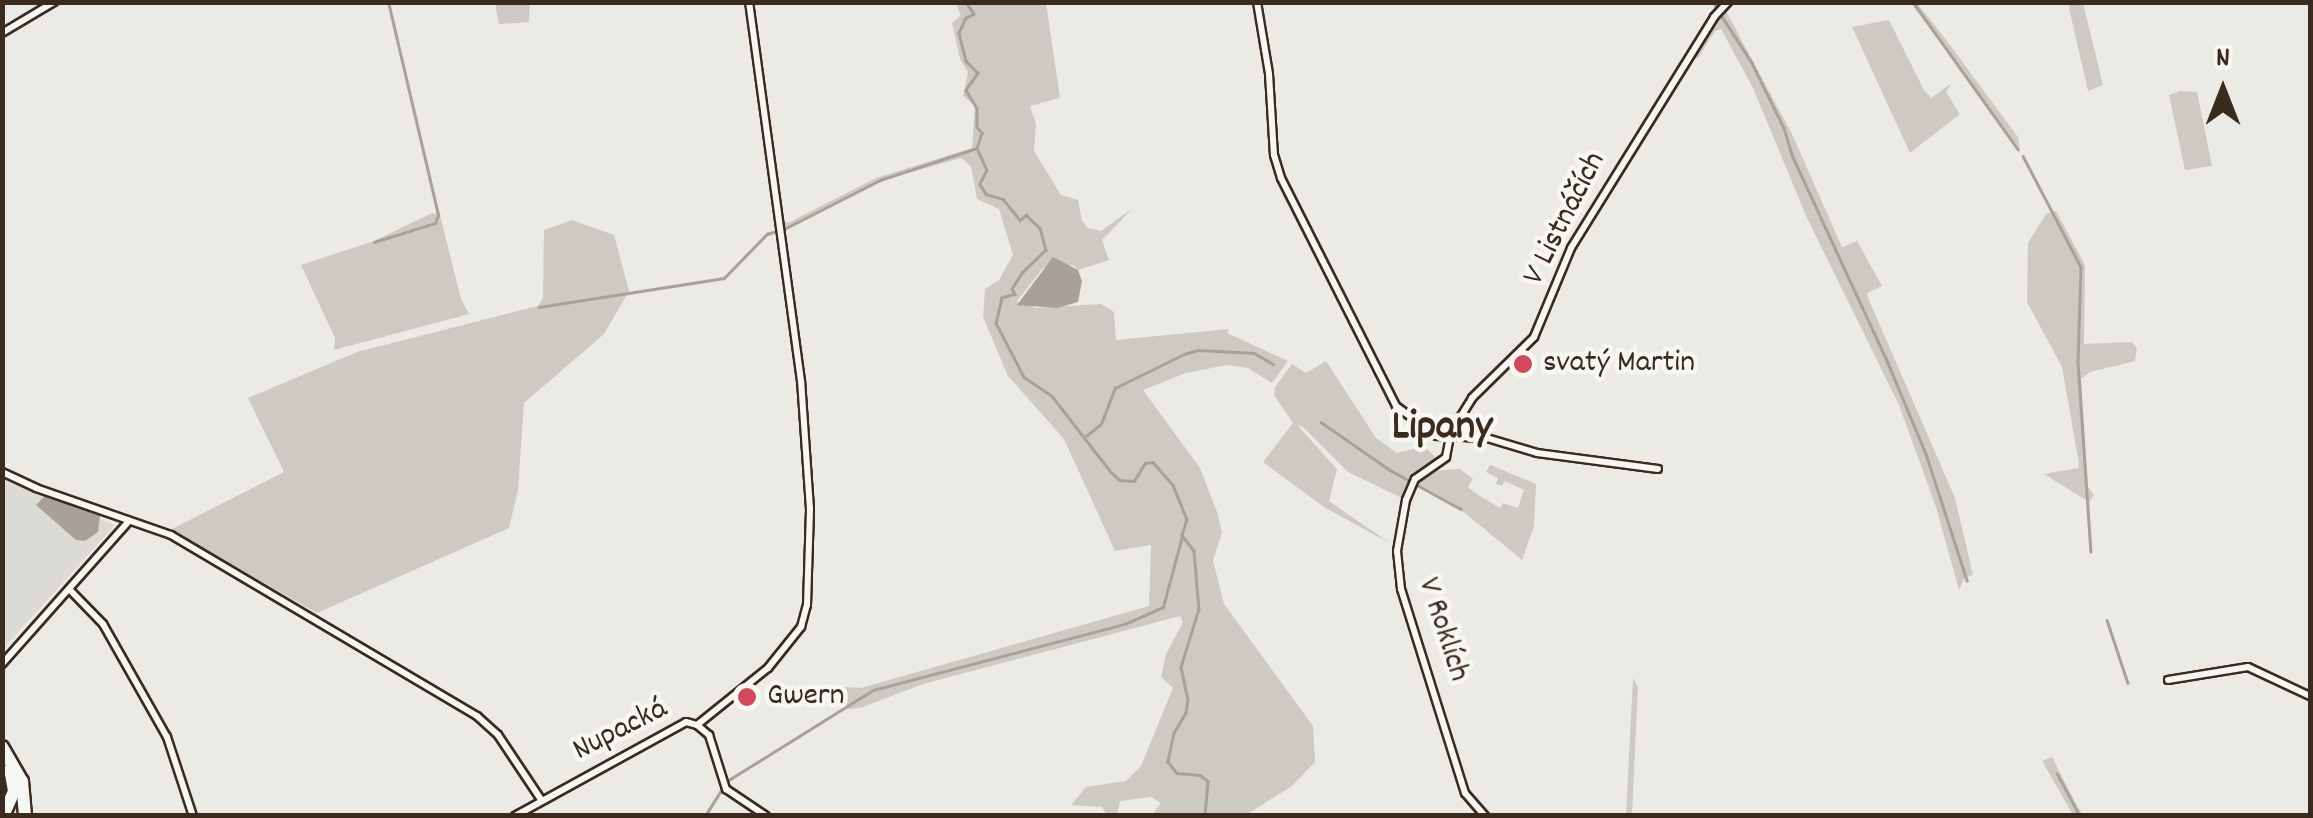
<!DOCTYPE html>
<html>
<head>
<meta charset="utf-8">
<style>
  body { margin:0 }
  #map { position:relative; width:2313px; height:818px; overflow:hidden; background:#ebeae5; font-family:Dekko,sans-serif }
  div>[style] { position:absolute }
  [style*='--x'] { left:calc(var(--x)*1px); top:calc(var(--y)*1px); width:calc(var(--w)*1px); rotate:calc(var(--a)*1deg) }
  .built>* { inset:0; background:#dcdad4 }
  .green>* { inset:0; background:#cdcac4 }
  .water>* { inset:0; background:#a8a198 }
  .stream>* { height:2.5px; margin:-1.25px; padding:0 1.25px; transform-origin:1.25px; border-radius:1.25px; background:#a8a198 }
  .roads { filter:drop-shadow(2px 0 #3b2a1e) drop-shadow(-2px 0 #3b2a1e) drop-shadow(0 2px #3b2a1e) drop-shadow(0 -2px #3b2a1e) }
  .minor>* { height:6px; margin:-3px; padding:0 3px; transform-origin:3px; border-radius:3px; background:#f6f6f2 }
  .highway>* { height:12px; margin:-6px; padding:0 6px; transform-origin:6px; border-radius:6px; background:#f6f6f2 }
  .dots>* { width:28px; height:28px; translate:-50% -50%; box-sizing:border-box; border:5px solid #f6f6f2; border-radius:50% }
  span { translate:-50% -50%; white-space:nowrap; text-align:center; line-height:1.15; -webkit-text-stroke:9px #f6f6f2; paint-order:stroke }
  .street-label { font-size:32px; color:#3b2a1e }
  .poi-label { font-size:32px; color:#3b2a1e }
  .left { translate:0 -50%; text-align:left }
  .district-label { font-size:42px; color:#3b2a1e; font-weight:700 }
  .frame { position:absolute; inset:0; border:5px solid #3b2a1e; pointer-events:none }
  .north { position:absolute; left:2173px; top:40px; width:100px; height:100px; -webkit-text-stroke:8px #f6f6f2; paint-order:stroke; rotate:0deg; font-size:28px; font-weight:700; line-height:40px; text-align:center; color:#3b2a1e }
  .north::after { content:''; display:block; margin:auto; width:35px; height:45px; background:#3b2a1e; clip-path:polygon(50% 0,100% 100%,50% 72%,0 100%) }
</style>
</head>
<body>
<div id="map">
  <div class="built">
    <i style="clip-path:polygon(3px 480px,115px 525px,3px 649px)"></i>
  </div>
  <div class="green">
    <i style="clip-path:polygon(495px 3px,530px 3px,529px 22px,499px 24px)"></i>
    <i style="clip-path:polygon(955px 3px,1046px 3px,1060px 98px,1030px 106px,1036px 124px,1034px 151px,1061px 195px,1078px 200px,1082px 221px,1088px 228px,1101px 231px,1133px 208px,1102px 240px,1109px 260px,1078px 270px,1073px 265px,1043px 268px,1017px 301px,1036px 308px,1101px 304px,1114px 312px,1116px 340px,1229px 329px,1227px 333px,1288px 361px,1272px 383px,1248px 368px,1227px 365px,1186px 373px,1143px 390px,1200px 468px,1217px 512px,1222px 532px,1213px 561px,1224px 604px,1313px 726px,1315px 762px,1292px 786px,1246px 815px,1152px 815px,1161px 803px,1151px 797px,1120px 801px,1117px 815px,1107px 815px,1102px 807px,1071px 805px,1086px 787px,1126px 781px,1141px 766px,1173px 688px,1161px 677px,1166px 654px,1183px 622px,1180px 616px,923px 684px,860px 708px,848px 709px,834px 689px,807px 705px,803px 703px,830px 686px,861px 688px,1149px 606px,1151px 545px,1115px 551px,1064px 439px,1008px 376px,983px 317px,985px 289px,999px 280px,1013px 255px,999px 209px,977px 199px,971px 166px,961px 158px,887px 179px,818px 211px,784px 230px,782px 237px,781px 218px,788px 223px,876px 178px,972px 148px,975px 106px,963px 96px,968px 72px,960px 59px,952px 23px,961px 15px)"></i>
    <i style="clip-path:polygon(1911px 3px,1917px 3px,1944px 37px,2018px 137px,2020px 149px)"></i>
    <i style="clip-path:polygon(2068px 3px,2083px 3px,2103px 85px,2088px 91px)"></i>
    <i style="clip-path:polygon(1726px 11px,1792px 134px,1842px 247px,1857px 241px,1882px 286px,1867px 293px,1869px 300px,1955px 498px,1973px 575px,1965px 577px,1959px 590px,1936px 507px,1899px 405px,1807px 218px,1753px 88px,1721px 29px,1715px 31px,1698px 58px,1692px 57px,1715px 20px)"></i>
    <i style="clip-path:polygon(1889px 20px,1924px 90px,1931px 98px,1952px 83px,1946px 92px,1960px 114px,1910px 153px,1852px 27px)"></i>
    <i style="clip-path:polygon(2180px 91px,2197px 92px,2212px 166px,2185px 170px,2169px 95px)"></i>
    <i style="clip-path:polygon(2056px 211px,2085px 265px,2084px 344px,2132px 342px,2137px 348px,2135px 361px,2090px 372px,2081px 379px,2088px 487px,2094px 495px,2089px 502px,2044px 474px,2078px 468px,2079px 464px,2062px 367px,2027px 302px,2028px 243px,2046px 214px)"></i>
    <i style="clip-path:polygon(432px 213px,440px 215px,461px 299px,469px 314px,334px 350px,335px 338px,301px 265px,374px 241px)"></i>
    <i style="clip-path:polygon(572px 220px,614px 235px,629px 291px,604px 334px,524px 403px,518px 490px,509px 528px,317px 613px,170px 530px,284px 472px,248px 398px,357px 352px,538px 306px,543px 298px,544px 230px)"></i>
    <i style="clip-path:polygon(1326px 361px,1376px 438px,1397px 453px,1424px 446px,1441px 463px,1421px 472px,1406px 500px,1348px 472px,1303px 427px,1298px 426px,1337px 469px,1329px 501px,1391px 544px,1324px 507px,1263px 462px,1293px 423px,1274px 395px,1275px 387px,1292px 364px,1306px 373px)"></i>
    <i style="clip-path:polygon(1490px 465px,1536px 484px,1534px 526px,1522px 560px,1454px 504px,1416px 483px,1430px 471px,1460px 469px,1473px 479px,1468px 487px,1475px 493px,1500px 508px,1503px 503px,1518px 508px,1524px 490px,1505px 481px,1502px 486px,1496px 484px,1498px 478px,1486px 472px)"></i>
    <i style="clip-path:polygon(1633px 678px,1638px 687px,1632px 814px,1626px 815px)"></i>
    <i style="clip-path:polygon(2052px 757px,2076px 804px,2083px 815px,2073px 815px,2042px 761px)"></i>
  </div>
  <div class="water">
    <i style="clip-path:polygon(1053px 257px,1078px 270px,1082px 281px,1078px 302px,1057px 308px,1017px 305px)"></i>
    <i style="clip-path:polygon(45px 496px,100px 516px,98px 532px,85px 541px,76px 540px,36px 505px)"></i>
  </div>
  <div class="stream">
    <i style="--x:966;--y:2;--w:14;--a:56"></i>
    <i style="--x:974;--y:14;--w:9;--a:153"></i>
    <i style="--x:966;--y:18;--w:17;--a:115"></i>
    <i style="--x:959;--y:33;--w:29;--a:76"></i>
    <i style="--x:966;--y:61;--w:17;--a:45"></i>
    <i style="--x:978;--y:73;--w:21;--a:125"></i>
    <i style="--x:966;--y:90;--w:21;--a:59"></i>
    <i style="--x:977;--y:108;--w:19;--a:90"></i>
    <i style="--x:977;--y:127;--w:8;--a:50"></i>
    <i style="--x:982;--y:133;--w:16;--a:108"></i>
    <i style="--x:977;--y:148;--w:24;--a:66"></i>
    <i style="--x:987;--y:170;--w:16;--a:117"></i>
    <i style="--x:980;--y:184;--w:12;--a:59"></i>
    <i style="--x:986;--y:194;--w:18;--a:16"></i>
    <i style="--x:1003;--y:199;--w:27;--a:51"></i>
    <i style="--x:1020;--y:220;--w:8;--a:-40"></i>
    <i style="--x:1026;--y:215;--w:19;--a:43"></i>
    <i style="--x:1040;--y:228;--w:23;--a:75"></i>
    <i style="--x:1046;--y:250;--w:32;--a:136"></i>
    <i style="--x:1023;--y:272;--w:20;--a:123"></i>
    <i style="--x:1012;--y:289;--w:6;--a:59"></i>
    <i style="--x:1015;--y:294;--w:14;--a:163"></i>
    <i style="--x:1002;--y:298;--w:26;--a:103"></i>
    <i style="--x:996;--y:323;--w:61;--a:62.6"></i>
    <i style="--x:1024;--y:377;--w:34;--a:34"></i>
    <i style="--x:1052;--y:396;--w:96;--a:52.2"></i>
    <i style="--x:1111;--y:472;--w:12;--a:42"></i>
    <i style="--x:1120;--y:480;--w:14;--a:4"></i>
    <i style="--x:1134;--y:481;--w:21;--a:-59"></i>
    <i style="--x:1145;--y:463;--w:8;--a:-7"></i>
    <i style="--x:1153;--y:462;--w:30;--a:49"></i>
    <i style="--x:1173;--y:485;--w:37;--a:68"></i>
    <i style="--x:1187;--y:519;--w:17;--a:107"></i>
    <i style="--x:1182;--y:535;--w:20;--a:53"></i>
    <i style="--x:1194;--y:551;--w:58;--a:85.1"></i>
    <i style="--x:1199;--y:609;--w:61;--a:107.2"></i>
    <i style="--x:1181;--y:667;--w:34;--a:78"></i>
    <i style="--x:1188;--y:700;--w:13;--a:99"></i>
    <i style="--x:1186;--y:713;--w:23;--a:121"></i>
    <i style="--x:1174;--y:733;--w:30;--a:102"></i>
    <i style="--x:1168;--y:762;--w:14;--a:51"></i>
    <i style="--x:1177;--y:773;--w:23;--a:5"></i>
    <i style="--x:1200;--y:775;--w:10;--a:37"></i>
    <i style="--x:1208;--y:781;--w:35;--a:95"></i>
    <i style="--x:1714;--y:2;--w:8;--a:67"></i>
    <i style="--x:1913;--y:2;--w:181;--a:54.5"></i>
    <i style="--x:1721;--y:15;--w:57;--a:57.1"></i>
    <i style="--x:1752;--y:63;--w:72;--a:63.8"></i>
    <i style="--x:1784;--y:128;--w:28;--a:73"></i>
    <i style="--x:1792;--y:155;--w:229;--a:65.2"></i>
    <i style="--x:1888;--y:363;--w:99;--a:67.3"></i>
    <i style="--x:1926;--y:454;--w:133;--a:72"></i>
    <i style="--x:2023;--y:156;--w:125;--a:62.4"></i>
    <i style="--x:2081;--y:267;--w:95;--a:91.8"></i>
    <i style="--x:2078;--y:362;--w:190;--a:86.1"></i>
    <i style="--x:784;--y:229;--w:108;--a:-27"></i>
    <i style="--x:880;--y:180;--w:102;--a:-18.3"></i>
    <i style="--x:374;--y:242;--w:64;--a:-17.3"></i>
    <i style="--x:435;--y:223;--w:9;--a:-69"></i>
    <i style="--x:438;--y:215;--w:219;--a:-103.2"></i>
    <i style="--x:539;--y:307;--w:187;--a:-8.9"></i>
    <i style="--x:724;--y:278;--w:62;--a:-45.7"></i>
    <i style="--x:767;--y:234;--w:9;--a:-18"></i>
    <i style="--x:1321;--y:422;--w:84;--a:34.8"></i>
    <i style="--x:1390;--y:470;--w:81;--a:28.8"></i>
    <i style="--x:1086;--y:436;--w:19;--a:-39"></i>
    <i style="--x:1101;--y:424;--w:39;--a:-69"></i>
    <i style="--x:1115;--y:388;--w:77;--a:-26.2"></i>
    <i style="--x:1184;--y:354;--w:15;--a:-16"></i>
    <i style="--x:1198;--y:350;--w:56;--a:3.1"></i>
    <i style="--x:1254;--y:353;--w:22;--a:30"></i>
    <i style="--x:2107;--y:620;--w:66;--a:71.6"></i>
    <i style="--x:2057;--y:773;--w:49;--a:61.9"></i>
    <i style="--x:727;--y:781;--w:172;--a:-31.9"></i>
    <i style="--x:873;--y:690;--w:260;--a:-14.7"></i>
    <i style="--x:1125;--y:624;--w:42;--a:-24.1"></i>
    <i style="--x:1163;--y:607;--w:73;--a:-75"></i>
    <i style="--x:705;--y:816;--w:34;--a:-58"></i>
    <i style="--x:1160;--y:816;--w:8;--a:0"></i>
  </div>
  <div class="roads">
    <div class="minor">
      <i style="--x:1257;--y:2;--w:73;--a:80.5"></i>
      <i style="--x:1269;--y:74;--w:81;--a:86.5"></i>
      <i style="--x:1274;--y:155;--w:24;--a:73"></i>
      <i style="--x:1281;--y:178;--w:255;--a:63.2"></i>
      <i style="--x:1396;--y:406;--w:51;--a:36.2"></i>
      <i style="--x:1437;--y:436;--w:50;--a:2.3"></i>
      <i style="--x:1487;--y:438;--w:52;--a:16.7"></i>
      <i style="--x:1537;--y:453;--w:122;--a:7.5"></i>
      <i style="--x:2;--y:33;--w:61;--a:-30.8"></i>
      <i style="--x:2;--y:472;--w:38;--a:25"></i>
      <i style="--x:36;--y:488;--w:143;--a:19.2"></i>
      <i style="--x:171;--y:535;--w:356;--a:30.6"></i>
      <i style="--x:477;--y:716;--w:28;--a:42"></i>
      <i style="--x:498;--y:735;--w:79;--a:56.3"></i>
      <i style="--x:69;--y:589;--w:49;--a:45.8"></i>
      <i style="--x:103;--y:624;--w:130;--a:60.5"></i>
      <i style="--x:167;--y:737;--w:83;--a:71.8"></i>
      <i style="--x:2;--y:664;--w:191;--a:-48.4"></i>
      <i style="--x:2168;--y:680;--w:81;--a:-9.2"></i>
      <i style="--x:2248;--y:667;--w:68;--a:25.1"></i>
      <i style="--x:697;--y:725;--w:91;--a:-38.8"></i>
      <i style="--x:768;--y:668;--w:53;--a:-51.2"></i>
      <i style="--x:801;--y:627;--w:23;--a:-75"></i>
      <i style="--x:807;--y:605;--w:96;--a:-88.2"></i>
      <i style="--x:810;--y:509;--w:128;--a:-94"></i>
      <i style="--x:801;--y:381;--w:383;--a:-97.8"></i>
      <i style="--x:515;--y:816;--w:195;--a:-28.8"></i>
      <i style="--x:686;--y:722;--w:11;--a:15"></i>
      <i style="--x:697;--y:725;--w:16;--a:40"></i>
      <i style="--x:709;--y:735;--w:57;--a:72.5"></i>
      <i style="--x:726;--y:789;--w:48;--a:34"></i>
      <i style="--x:1485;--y:816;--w:30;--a:-131"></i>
      <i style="--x:1465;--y:793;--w:214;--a:-107.4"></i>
      <i style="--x:1401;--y:589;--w:38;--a:-96"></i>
      <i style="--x:1397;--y:551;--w:52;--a:-80"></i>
      <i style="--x:1406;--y:500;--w:23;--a:-67"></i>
      <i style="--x:1415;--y:479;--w:38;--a:-35"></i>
      <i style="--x:1446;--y:457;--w:25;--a:-79"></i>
      <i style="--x:1451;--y:432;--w:40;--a:-58"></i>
      <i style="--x:1472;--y:398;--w:87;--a:-44.5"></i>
      <i style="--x:1534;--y:337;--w:96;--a:-67.4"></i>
      <i style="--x:1571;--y:248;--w:272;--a:-58.2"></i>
      <i style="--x:1714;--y:17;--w:21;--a:-47"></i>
    </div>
    <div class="highway">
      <i style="--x:2;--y:747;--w:39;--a:60"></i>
      <i style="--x:22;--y:781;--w:35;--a:85"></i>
      <i style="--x:3;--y:816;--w:27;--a:-66"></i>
      <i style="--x:14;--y:791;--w:22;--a:-100"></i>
    </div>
  </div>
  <div class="dots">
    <i style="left:1523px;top:364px;background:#d1495b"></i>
    <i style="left:747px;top:697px;background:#d1495b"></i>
  </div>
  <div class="street-label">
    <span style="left:1566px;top:219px;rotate:-63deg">V Listnáčích</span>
    <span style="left:1442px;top:630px;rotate:72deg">V Roklích</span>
    <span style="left:621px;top:731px;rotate:-27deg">Nupacká</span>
  </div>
  <div class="poi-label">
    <span class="left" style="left:1543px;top:364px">svatý Martin</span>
    <span class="left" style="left:767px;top:697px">Gwern</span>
  </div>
  <div class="district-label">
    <span style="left:1442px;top:429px">Lipany</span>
  </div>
  <div class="frame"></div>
  <div class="north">N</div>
</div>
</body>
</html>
